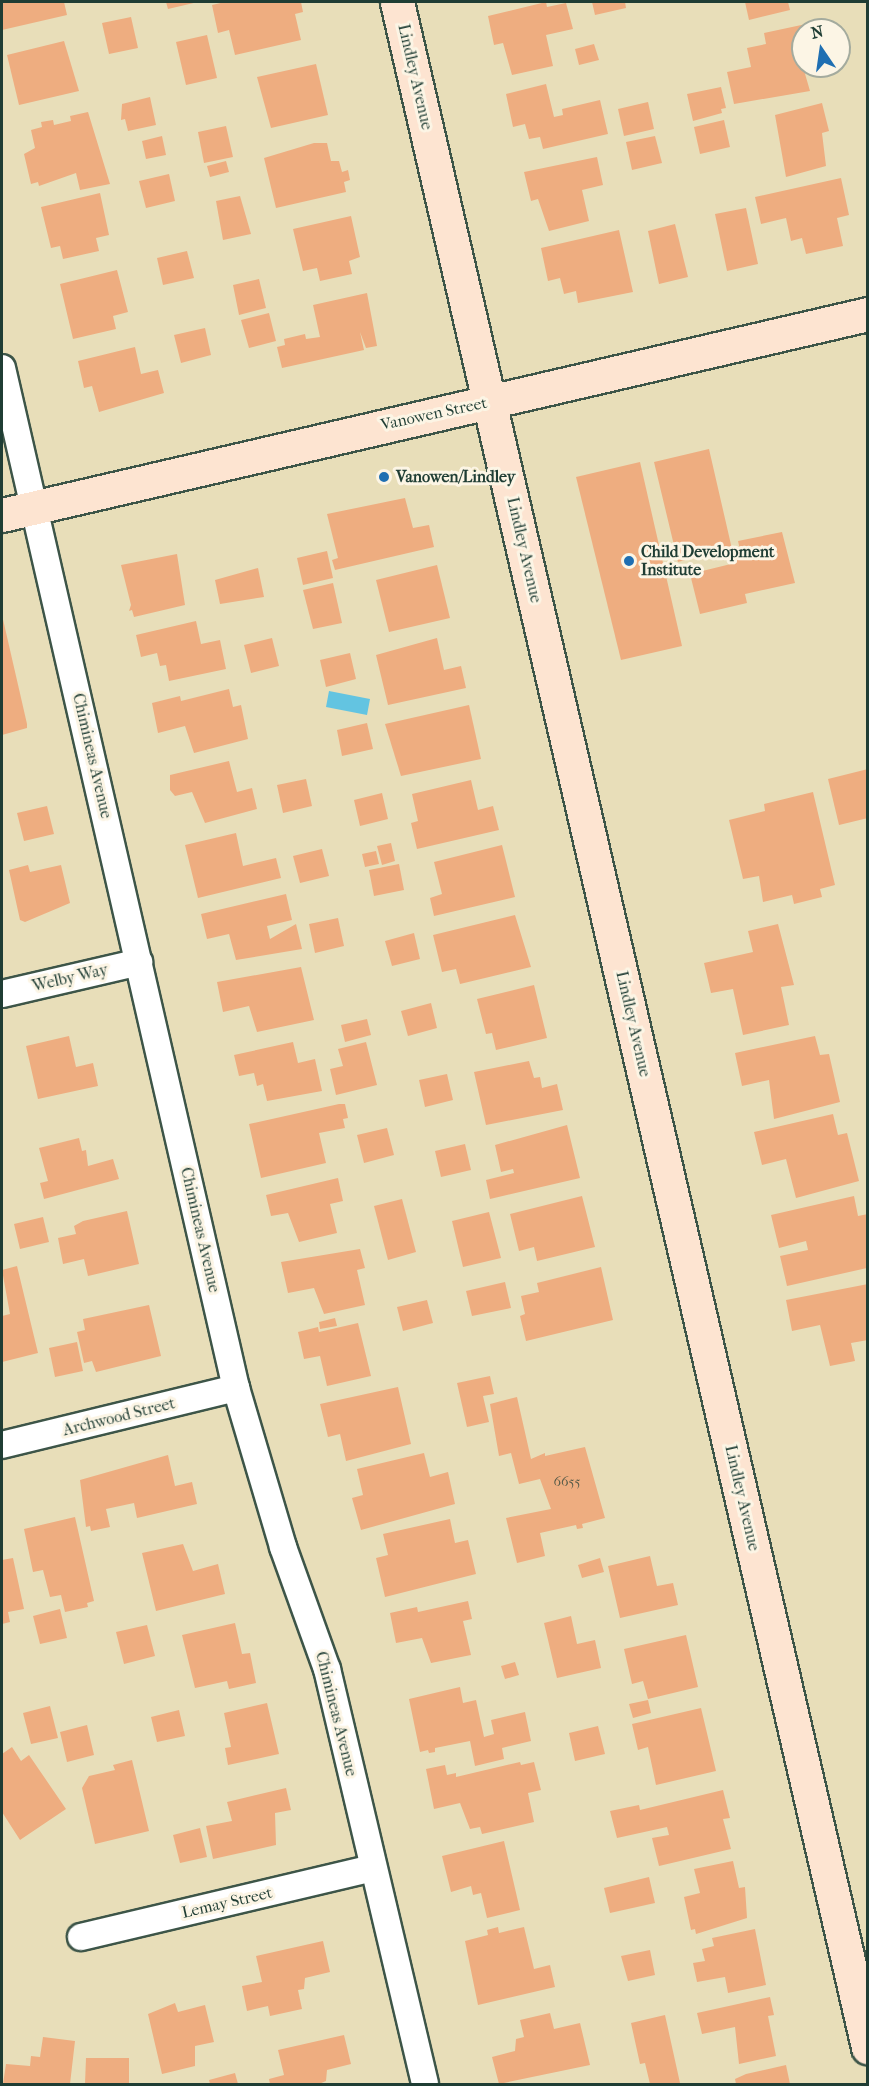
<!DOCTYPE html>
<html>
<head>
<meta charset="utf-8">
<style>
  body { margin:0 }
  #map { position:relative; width:869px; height:2086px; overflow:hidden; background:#e8deb9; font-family:"IM FELL French Canon",serif }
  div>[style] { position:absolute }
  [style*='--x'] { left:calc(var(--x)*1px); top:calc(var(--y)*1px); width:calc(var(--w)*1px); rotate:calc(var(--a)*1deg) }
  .water>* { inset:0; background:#63c4e1 }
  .building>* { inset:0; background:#eead80 }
  .roads { filter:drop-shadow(2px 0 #3d5548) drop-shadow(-2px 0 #3d5548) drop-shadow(0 2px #3d5548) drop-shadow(0 -2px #3d5548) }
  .minor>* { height:26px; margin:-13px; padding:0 13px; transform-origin:13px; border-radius:13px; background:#fff }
  .secondary>* { height:33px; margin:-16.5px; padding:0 16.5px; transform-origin:16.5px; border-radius:16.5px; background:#fde4d1 }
  .dots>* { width:16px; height:16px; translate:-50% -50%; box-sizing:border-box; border:3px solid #fcf5e5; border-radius:50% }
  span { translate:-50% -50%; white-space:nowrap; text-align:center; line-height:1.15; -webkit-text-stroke:6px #fcf5e5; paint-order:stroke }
  .number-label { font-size:14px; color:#535947 }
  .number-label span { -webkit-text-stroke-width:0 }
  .street-label { font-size:16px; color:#1f3d34 }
  .poi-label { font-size:16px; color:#1f3d34; font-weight:700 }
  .left { translate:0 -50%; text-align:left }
  .frame { position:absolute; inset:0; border:3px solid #1f3d34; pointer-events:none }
  .north { position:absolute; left:791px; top:18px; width:60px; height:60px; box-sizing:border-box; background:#fcf5e5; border:2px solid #a4ab9e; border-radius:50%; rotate:347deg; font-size:16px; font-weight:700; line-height:24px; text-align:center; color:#1f3d34 }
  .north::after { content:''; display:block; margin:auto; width:21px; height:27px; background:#1f6fb2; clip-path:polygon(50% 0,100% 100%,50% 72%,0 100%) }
</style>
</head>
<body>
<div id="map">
  <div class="water">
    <i style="clip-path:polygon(329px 691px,370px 699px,367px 715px,326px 707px)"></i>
  </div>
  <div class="building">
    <i style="clip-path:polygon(2px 2px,64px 2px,67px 15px,2px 30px)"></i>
    <i style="clip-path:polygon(166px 2px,198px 2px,168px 9px)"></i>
    <i style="clip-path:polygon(225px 2px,301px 2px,303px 12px,295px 14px,301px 40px,235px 55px,229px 30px,218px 33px,212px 5px)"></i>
    <i style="clip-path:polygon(546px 2px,547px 7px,566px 3px,573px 29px,546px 35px,553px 66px,512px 75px,503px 43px,494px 45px,488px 16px)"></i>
    <i style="clip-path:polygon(592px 2px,625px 2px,626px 8px,595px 15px)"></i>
    <i style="clip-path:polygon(745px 2px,788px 2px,790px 10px,749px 20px)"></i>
    <i style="clip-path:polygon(131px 17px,138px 48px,109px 54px,102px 23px)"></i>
    <i style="clip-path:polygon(806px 24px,801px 60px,810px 91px,734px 104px,727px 72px,751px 67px,747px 48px,766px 44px,764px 33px)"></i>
    <i style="clip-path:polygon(207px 35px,217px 78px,186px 85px,176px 42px)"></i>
    <i style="clip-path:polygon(64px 41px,79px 91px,19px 105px,7px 55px)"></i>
    <i style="clip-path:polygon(594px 44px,599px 60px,579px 65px,575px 49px)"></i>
    <i style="clip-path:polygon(316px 64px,328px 115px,271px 128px,257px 77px)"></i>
    <i style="clip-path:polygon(546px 84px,554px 117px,563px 115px,562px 109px,600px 100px,608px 134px,543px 149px,540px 137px,529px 139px,525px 124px,513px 127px,506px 94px)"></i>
    <i style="clip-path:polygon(721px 87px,726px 108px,721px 109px,722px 113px,693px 121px,687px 94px)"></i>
    <i style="clip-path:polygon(150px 97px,156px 125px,128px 131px,125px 119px,121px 120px,122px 104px)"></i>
    <i style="clip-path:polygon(648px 102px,654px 129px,624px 136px,618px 109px)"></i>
    <i style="clip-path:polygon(822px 103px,829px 131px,822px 133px,826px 166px,786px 177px,775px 115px)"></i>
    <i style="clip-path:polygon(88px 112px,110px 184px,80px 190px,76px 173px,39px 186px,38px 182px,31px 184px,24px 154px,35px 148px,31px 130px,42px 127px,41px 122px,53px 120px,54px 125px,71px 121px,70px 116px)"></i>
    <i style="clip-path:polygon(724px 120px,730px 147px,700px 154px,694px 127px)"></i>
    <i style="clip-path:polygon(226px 126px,233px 157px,204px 163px,198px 132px)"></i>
    <i style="clip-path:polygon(162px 136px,166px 155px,146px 159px,142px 141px)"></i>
    <i style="clip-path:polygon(655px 136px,662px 163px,632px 170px,626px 142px)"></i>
    <i style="clip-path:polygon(314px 143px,327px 143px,331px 161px,339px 161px,342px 172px,348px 170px,350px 180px,344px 182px,346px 192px,276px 208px,264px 158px)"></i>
    <i style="clip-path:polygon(597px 157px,603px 185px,582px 190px,589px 221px,549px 231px,538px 199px,531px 201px,524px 172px)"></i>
    <i style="clip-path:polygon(226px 161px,229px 172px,210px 177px,207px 166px)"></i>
    <i style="clip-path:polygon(169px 174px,175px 201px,146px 208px,139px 181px)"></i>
    <i style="clip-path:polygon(841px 178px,849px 215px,837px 218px,843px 246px,806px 254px,802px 238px,791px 241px,786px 218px,761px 224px,755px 197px)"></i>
    <i style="clip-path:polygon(100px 193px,109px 235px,96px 238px,99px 251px,63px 259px,60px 246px,51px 248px,41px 207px)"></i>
    <i style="clip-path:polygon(240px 196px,251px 234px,223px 240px,216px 201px)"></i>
    <i style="clip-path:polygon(746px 208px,758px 264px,727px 271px,715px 214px)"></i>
    <i style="clip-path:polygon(351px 216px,360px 257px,349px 261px,352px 274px,320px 281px,317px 268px,303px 271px,293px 229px)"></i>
    <i style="clip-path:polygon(675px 224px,688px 277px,659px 284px,648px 231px)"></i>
    <i style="clip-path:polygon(619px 230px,633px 292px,578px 303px,576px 291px,564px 294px,560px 278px,548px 281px,541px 248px)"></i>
    <i style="clip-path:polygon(187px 251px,194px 278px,163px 285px,157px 258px)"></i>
    <i style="clip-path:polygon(117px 270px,128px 312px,113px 316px,116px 329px,73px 339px,60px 284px)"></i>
    <i style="clip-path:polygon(259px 279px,266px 308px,239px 315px,233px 285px)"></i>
    <i style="clip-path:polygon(367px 293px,377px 346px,366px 348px,360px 332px,364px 350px,282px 368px,277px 347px,285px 345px,284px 339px,305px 334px,306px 339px,320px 337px,313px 305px)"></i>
    <i style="clip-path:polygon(269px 313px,276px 341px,249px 348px,241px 320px)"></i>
    <i style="clip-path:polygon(205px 328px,211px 355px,181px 363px,174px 335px)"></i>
    <i style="clip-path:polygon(135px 347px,141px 374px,158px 370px,164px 393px,99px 412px,92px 386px,84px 388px,78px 361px)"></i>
    <i style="clip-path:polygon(709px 449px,732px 549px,722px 552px,721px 547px,688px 554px,689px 559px,678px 562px,654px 462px)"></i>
    <i style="clip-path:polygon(640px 462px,682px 646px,621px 660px,576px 477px)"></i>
    <i style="clip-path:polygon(405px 498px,413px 528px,429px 525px,434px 547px,335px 570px,332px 560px,338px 558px,327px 514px)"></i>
    <i style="clip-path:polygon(782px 532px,795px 583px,745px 594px,747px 603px,700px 614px,690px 574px,735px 563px,733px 552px,740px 550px,738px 541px)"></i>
    <i style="clip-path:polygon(327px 551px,333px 578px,303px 585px,297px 558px)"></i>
    <i style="clip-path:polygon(177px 554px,185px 605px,134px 617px,132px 610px,129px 611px,131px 605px,121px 565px)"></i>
    <i style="clip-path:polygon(437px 565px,450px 618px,389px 632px,376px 580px)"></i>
    <i style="clip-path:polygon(258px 568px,264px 597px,220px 604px,215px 580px)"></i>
    <i style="clip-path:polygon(333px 583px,342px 623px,313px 629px,303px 590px)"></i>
    <i style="clip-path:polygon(2px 615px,27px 724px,27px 728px,2px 735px)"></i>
    <i style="clip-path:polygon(196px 621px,201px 644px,220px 640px,226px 669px,169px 681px,166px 665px,160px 666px,157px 653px,141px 657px,136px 635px)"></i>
    <i style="clip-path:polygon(272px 638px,279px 666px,251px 673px,244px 645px)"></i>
    <i style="clip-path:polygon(437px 638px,444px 670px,461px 666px,466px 688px,388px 705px,376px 655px)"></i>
    <i style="clip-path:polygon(350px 653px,356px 679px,326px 687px,320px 660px)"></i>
    <i style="clip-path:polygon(229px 689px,233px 707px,241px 705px,248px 739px,194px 753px,185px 726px,158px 733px,152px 703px,180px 696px,181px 701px)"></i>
    <i style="clip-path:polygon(469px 705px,481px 759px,401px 776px,385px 724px)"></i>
    <i style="clip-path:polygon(367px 723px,373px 749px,342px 756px,337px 730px)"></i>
    <i style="clip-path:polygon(229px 761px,237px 792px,252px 788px,257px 809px,205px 823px,192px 792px,175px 796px,170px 790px,170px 775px)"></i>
    <i style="clip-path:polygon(868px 769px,868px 818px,839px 825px,828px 779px)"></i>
    <i style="clip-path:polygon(306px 779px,312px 806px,283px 813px,277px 785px)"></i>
    <i style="clip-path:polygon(471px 780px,478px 810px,493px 806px,499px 830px,417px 849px,411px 823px,418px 821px,412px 794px)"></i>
    <i style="clip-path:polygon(813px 792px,835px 885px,820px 889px,822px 897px,794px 904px,792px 895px,763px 902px,759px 876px,743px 879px,729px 820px,765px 811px,764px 804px)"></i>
    <i style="clip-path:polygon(382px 793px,388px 819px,360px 826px,354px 800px)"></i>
    <i style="clip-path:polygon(47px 806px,54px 834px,24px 841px,17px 813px)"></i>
    <i style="clip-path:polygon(236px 833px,243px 866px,276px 858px,281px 878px,198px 898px,185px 845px)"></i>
    <i style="clip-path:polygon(391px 843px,395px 861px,382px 865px,377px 846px)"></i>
    <i style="clip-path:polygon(502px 845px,515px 897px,434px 916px,430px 898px,442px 894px,434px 862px)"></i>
    <i style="clip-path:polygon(322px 849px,329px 876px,300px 883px,293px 856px)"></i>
    <i style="clip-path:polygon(376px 851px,379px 864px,365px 867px,362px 854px)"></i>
    <i style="clip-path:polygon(399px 864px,404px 890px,374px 896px,369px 870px)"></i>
    <i style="clip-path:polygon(28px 865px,30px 872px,61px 865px,70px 903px,25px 922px,20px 920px,9px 870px)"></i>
    <i style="clip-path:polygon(286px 894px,292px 920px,267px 926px,270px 939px,296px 924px,302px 949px,236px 960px,229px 934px,207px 939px,201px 914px)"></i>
    <i style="clip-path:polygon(515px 915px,531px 967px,460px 984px,456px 969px,442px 972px,433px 935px)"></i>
    <i style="clip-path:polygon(338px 918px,344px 946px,315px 953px,309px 924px)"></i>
    <i style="clip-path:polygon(778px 924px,794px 985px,781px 987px,789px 1025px,743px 1035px,733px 989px,711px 993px,704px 963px,753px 952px,748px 931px)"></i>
    <i style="clip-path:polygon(414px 933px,420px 959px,392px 966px,385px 941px)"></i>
    <i style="clip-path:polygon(301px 967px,314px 1020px,257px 1032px,249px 1006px,223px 1012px,217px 982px)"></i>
    <i style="clip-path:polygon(534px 985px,547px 1038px,496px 1050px,492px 1033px,486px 1034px,477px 999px)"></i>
    <i style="clip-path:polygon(431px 1003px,437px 1028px,408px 1036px,401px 1011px)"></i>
    <i style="clip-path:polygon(367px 1019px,371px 1035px,345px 1042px,341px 1025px)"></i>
    <i style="clip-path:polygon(69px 1036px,76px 1067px,93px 1063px,98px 1086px,38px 1099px,26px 1046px)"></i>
    <i style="clip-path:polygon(815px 1036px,820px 1055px,829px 1054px,840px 1102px,774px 1119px,769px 1080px,742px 1086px,735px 1053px)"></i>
    <i style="clip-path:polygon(293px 1042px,298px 1063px,315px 1059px,322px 1091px,267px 1101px,263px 1084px,257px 1086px,254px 1073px,239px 1076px,234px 1055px)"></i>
    <i style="clip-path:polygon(366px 1042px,377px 1085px,336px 1095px,330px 1069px,343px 1066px,338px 1049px)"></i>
    <i style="clip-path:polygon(529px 1061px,534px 1078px,540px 1077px,542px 1088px,557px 1084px,563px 1110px,486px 1125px,474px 1072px)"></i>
    <i style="clip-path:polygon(447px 1074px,453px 1100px,425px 1107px,419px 1080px)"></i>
    <i style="clip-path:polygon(339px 1104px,345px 1104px,348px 1118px,343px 1119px,345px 1128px,319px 1133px,326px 1163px,261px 1178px,249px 1124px)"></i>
    <i style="clip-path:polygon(833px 1114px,838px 1135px,847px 1133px,859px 1181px,796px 1198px,786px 1159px,762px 1165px,754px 1132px)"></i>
    <i style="clip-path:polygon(567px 1125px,580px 1178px,490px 1199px,486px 1180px,514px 1173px,513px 1169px,501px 1172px,495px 1145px)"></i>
    <i style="clip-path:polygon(387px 1128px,394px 1155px,364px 1163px,357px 1135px)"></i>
    <i style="clip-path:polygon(79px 1138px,82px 1151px,86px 1150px,88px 1166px,113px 1159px,119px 1179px,44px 1199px,40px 1183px,48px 1181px,39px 1148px)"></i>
    <i style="clip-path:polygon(465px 1144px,471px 1170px,441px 1177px,435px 1151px)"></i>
    <i style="clip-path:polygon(338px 1178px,343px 1201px,330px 1204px,337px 1233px,299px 1242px,288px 1213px,271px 1216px,266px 1195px)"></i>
    <i style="clip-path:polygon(582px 1196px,595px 1247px,537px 1261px,534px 1247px,519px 1251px,510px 1214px)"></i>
    <i style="clip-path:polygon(854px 1196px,858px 1216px,868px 1214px,867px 1268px,787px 1286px,780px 1256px,808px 1250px,806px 1241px,779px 1248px,771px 1215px)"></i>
    <i style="clip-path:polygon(402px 1199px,416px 1252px,388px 1260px,374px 1206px)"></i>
    <i style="clip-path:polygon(127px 1211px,139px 1264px,88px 1276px,84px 1259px,63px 1264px,58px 1238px,76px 1234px,74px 1226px,83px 1221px)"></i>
    <i style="clip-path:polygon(489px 1212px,501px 1258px,463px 1267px,452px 1221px)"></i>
    <i style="clip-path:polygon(43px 1217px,49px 1242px,20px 1249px,14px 1224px)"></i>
    <i style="clip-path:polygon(360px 1249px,365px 1268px,357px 1270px,365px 1305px,324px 1314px,314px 1288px,288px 1293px,281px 1262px)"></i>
    <i style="clip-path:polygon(17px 1266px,38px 1353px,2px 1362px,2px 1316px,10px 1314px,2px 1270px)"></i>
    <i style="clip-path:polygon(601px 1267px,613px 1320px,526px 1341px,520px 1316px,525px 1314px,521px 1296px,539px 1292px,537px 1283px)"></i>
    <i style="clip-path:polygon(505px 1282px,511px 1308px,472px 1316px,466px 1291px)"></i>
    <i style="clip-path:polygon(868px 1284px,868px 1340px,851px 1343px,855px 1361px,830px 1366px,820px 1325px,792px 1331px,786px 1300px)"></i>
    <i style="clip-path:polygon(427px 1300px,433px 1323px,403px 1331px,397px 1307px)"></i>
    <i style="clip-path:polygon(149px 1305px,161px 1356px,96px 1372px,92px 1361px,84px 1363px,77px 1332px,85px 1330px,83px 1319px)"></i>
    <i style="clip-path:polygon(335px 1318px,337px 1326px,320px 1329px,319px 1322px)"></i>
    <i style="clip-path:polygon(358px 1323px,371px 1376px,327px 1386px,320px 1356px,304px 1359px,298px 1332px,318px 1327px,319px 1332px)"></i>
    <i style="clip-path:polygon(77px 1342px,83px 1371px,55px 1377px,49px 1348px)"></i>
    <i style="clip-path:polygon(490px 1376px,494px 1394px,483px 1396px,489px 1422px,467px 1427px,457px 1383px)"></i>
    <i style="clip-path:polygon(398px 1387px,411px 1444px,346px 1461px,340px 1434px,328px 1437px,320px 1404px)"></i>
    <i style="clip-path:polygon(517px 1397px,531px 1459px,545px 1453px,545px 1456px,585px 1447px,605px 1518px,582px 1524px,583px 1528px,577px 1529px,576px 1525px,540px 1533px,545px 1556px,517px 1563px,506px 1518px,551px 1509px,540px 1479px,519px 1484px,511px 1453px,499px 1456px,490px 1404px)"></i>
    <i style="clip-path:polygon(424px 1453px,430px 1477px,448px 1472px,455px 1504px,361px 1530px,352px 1498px,363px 1495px,357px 1469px)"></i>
    <i style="clip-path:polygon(168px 1455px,175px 1486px,192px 1482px,197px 1504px,137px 1518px,134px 1503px,106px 1509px,110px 1527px,91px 1531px,90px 1526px,86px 1527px,80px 1480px)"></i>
    <i style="clip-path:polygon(75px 1517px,94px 1601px,87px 1603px,88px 1607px,65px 1612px,61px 1595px,50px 1597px,43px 1570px,33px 1572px,24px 1529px)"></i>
    <i style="clip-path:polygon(450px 1519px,455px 1543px,468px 1540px,476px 1574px,385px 1597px,376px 1558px,388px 1555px,383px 1534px)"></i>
    <i style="clip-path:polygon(183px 1544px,193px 1571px,218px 1564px,225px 1594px,156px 1611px,142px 1553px)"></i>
    <i style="clip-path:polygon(650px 1556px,657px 1586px,673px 1583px,678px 1605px,620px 1618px,608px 1566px)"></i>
    <i style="clip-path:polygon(13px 1558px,24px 1609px,8px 1612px,10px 1622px,2px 1624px,2px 1560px)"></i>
    <i style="clip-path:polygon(600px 1558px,604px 1572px,582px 1578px,578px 1565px)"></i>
    <i style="clip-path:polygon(468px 1601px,472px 1619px,463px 1621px,471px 1655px,431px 1663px,422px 1638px,396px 1643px,390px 1613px,417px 1607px,418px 1612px)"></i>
    <i style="clip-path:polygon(60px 1609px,67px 1638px,40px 1644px,33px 1616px)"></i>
    <i style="clip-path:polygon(571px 1616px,577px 1644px,595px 1640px,601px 1668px,557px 1678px,544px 1623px)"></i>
    <i style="clip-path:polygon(235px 1623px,242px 1654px,250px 1653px,256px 1683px,229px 1689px,227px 1681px,195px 1688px,182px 1635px)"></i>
    <i style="clip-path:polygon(147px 1625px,155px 1656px,124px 1664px,116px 1632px)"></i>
    <i style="clip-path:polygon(686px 1635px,698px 1687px,648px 1699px,643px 1681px,632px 1684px,624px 1649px)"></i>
    <i style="clip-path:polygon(515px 1662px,519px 1675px,505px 1679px,501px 1666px)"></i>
    <i style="clip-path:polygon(460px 1687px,463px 1703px,476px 1700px,484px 1737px,494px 1734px,491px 1720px,525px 1712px,531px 1741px,502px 1748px,504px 1759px,475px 1766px,470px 1741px,435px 1748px,435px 1752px,429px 1753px,428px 1750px,420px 1752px,409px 1699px)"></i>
    <i style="clip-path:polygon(648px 1700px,651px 1713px,633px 1718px,629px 1704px)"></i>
    <i style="clip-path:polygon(267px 1703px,279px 1754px,228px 1765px,225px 1748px,231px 1747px,224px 1713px)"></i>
    <i style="clip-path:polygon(50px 1706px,58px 1738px,31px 1744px,23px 1713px)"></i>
    <i style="clip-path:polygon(701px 1708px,716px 1771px,656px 1785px,648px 1747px,638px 1750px,632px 1724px)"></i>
    <i style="clip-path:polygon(179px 1710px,185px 1736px,157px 1742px,151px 1717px)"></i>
    <i style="clip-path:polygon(87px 1725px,94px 1755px,67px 1762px,60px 1732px)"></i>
    <i style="clip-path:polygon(598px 1726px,605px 1754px,575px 1761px,569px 1733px)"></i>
    <i style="clip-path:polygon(12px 1747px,21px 1761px,29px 1755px,66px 1809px,20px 1840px,2px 1812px,2px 1754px)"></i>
    <i style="clip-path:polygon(132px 1760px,149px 1831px,95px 1844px,82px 1788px,89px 1776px,115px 1770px,113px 1765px)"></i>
    <i style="clip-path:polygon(520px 1762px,521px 1765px,534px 1762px,541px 1790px,528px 1793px,534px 1822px,482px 1834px,480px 1827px,470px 1829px,460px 1803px,434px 1809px,426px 1769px,445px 1765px,447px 1775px,456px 1773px,456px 1777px)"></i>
    <i style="clip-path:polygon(286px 1788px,291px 1810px,275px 1813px,276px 1845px,213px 1859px,206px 1826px,232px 1821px,227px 1802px)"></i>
    <i style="clip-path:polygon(723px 1790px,730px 1818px,723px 1819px,731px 1849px,659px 1866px,652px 1838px,669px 1835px,667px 1827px,617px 1838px,610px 1811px,639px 1805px,640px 1810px)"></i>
    <i style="clip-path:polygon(200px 1828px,207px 1857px,180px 1863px,173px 1835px)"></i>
    <i style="clip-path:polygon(504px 1841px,520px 1910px,487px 1918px,481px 1893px,473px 1895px,471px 1886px,451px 1892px,442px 1856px)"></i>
    <i style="clip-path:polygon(733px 1861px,739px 1888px,745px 1887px,747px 1918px,696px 1934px,695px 1929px,691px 1930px,684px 1897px,700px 1893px,694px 1869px)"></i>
    <i style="clip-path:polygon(649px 1877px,655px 1903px,610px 1913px,604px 1888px)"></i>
    <i style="clip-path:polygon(498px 1927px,499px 1933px,524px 1927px,534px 1969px,550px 1965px,555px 1987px,478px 2005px,465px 1941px,488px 1935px,487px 1930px)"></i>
    <i style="clip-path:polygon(755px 1929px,766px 1985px,728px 1993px,725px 1977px,697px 1982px,693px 1963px,705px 1961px,702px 1949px,714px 1946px,712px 1938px)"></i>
    <i style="clip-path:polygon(323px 1941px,330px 1972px,305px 1978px,304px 1989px,298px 1990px,302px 2009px,270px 2016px,268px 2006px,247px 2011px,242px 1986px,262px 1982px,256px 1956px)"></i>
    <i style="clip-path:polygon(650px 1950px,655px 1975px,628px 1981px,621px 1956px)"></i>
    <i style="clip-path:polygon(770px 1997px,774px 2015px,768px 2016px,776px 2056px,739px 2064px,735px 2027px,702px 2034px,697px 2013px)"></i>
    <i style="clip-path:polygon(175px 2003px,178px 2012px,205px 2005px,214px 2042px,195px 2046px,195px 2066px,162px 2074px,148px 2014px)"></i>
    <i style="clip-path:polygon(550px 2013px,554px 2029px,580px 2023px,590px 2065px,499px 2084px,492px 2057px,515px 2051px,516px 2039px,524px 2037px,520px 2020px)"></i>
    <i style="clip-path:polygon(665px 2015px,680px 2083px,650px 2084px,645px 2063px,640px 2064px,631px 2023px)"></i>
    <i style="clip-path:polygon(344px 2035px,351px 2064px,327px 2070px,326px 2081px,319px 2084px,270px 2084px,269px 2079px,284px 2075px,278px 2050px)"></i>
    <i style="clip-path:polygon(43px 2037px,75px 2041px,70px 2084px,3px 2084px,6px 2064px,30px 2066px,31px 2056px,40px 2057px)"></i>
    <i style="clip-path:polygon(86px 2058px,129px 2058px,129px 2084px,85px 2084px)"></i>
    <i style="clip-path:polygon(786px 2065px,790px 2084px,736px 2084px,735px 2079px,746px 2074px)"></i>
    <i style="clip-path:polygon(235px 2073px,238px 2084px,210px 2084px,209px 2080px)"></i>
  </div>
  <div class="roads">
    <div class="minor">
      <i style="--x:2;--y:368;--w:1046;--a:77.08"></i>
      <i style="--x:236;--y:1388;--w:166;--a:73.5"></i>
      <i style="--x:283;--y:1547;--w:130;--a:70.2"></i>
      <i style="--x:327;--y:1669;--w:426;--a:76.7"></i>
      <i style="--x:2;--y:994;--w:141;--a:-13.1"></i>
      <i style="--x:2;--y:1445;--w:241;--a:-13.7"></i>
      <i style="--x:81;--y:1937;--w:300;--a:-13.3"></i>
    </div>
    <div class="secondary">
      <i style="--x:397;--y:2;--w:2099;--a:77.03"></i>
      <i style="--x:2;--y:515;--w:889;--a:-13.07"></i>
    </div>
  </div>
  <div class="dots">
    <i style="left:384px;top:477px;background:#1f6fb2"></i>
    <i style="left:629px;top:561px;background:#1f6fb2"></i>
  </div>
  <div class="number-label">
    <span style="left:567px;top:1482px">6655</span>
  </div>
  <div class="street-label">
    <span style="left:415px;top:77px;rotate:77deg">Lindley Avenue</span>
    <span style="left:434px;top:414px;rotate:-12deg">Vanowen Street</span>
    <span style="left:524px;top:550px;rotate:77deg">Lindley Avenue</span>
    <span style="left:92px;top:756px;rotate:77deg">Chimineas Avenue</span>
    <span style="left:70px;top:978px;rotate:-13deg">Welby Way</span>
    <span style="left:633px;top:1024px;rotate:77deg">Lindley Avenue</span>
    <span style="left:200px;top:1230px;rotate:77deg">Chimineas Avenue</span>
    <span style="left:119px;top:1417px;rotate:-14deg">Archwood Street</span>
    <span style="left:742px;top:1498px;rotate:77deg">Lindley Avenue</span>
    <span style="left:336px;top:1714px;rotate:76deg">Chimineas Avenue</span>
    <span style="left:227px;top:1903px;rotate:-13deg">Lemay Street</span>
  </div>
  <div class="poi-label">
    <span class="left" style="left:396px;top:477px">Vanowen/Lindley</span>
    <span class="left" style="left:641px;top:561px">Child Development<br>Institute</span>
  </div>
  <div class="frame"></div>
  <div class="north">N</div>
</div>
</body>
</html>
